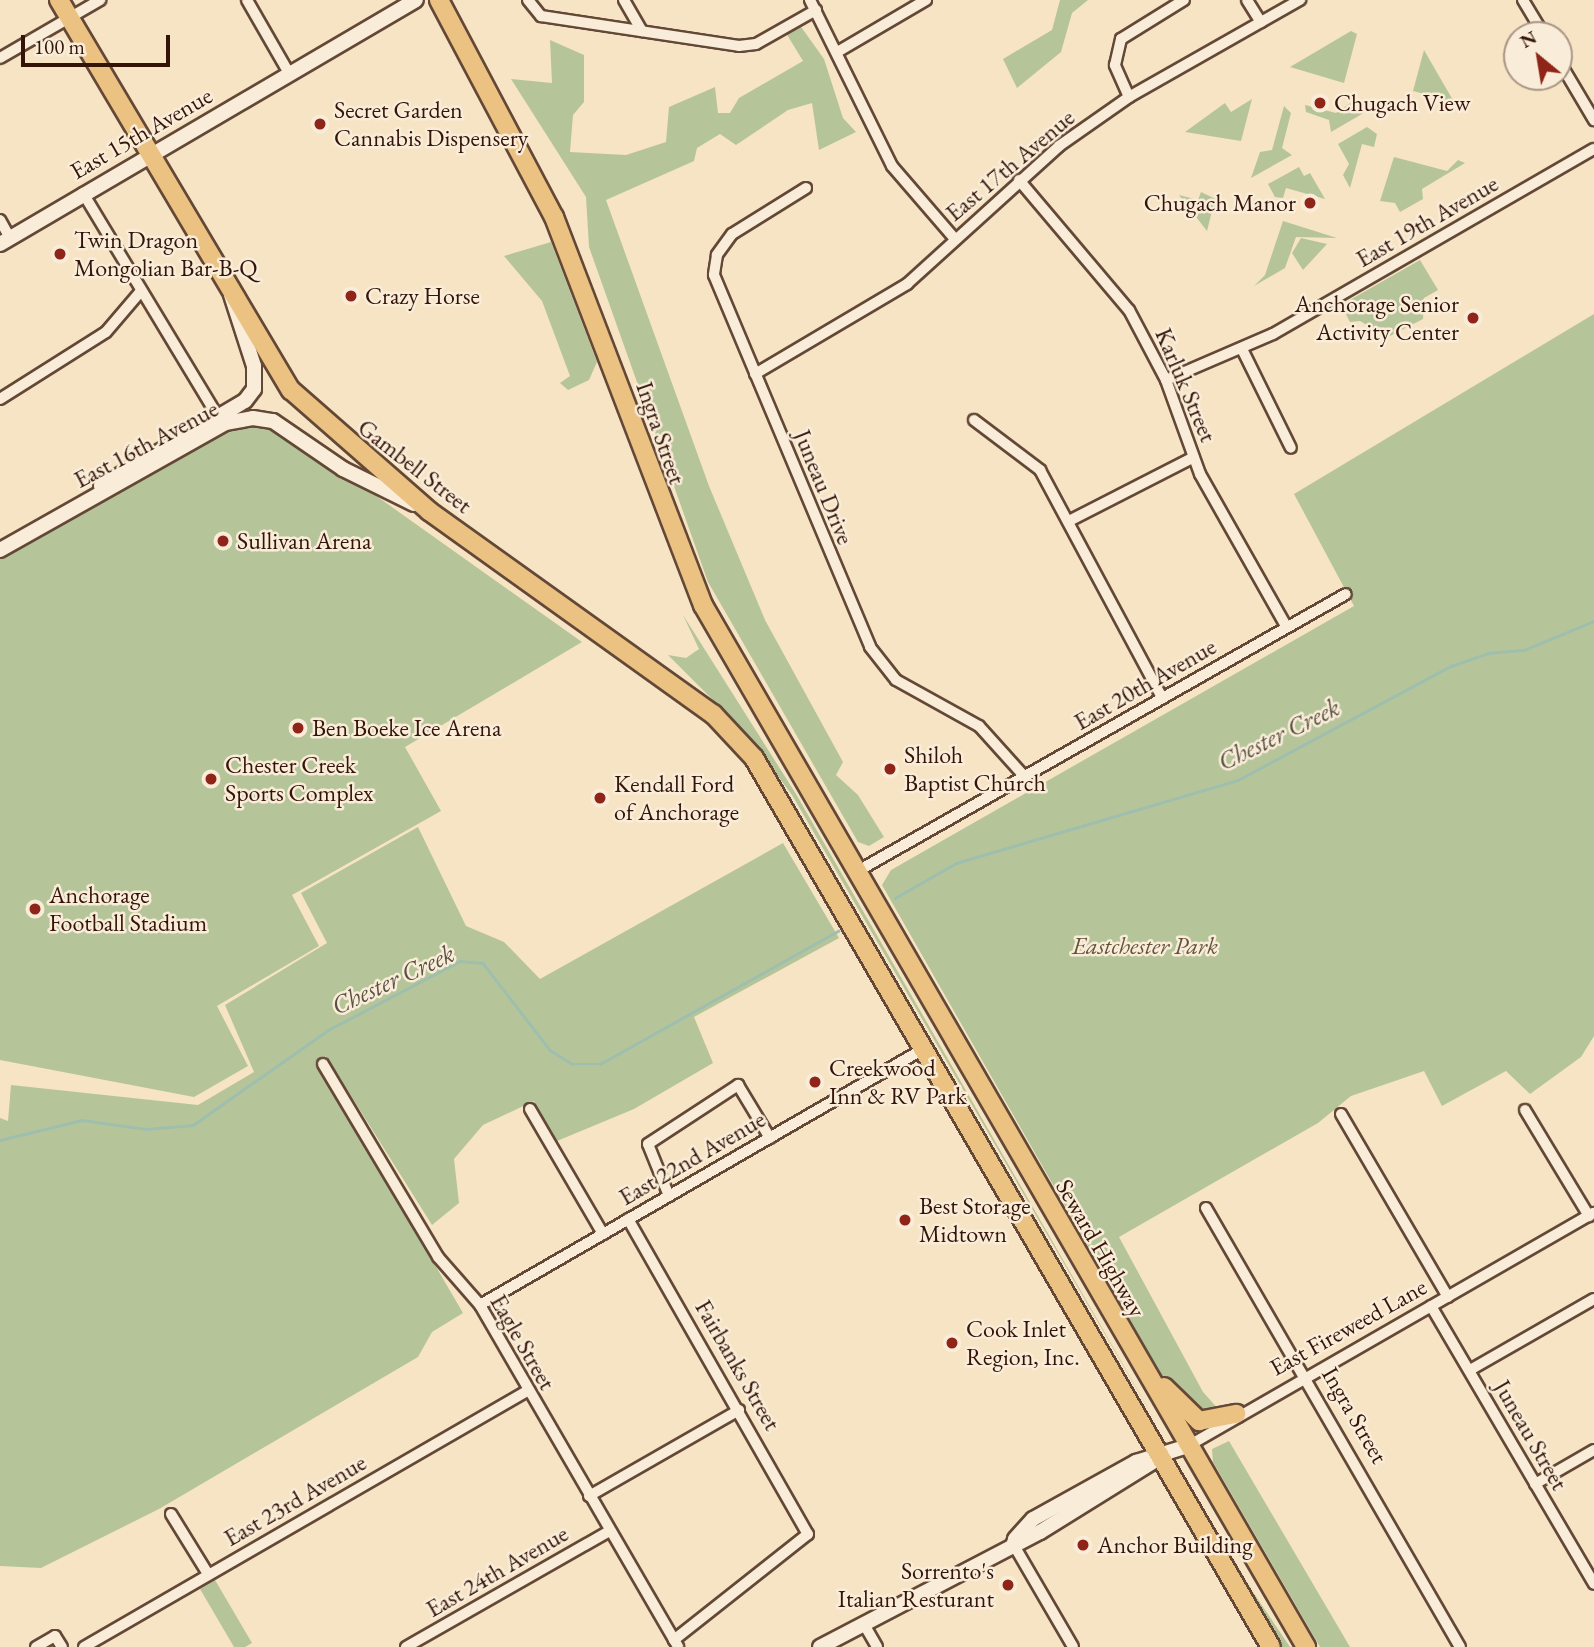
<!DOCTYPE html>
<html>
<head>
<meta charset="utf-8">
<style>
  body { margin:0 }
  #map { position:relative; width:1594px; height:1647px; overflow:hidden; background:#f6e4c4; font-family:"EB Garamond",serif }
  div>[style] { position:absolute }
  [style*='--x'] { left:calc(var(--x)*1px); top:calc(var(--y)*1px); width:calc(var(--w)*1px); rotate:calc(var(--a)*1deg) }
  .green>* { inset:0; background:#b6c599 }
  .stream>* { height:2.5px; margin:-1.25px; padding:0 1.25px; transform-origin:1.25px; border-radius:1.25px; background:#9ebfae }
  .roads { filter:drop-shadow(2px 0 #644837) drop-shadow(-2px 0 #644837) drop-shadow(0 2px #644837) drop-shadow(0 -2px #644837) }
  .street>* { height:10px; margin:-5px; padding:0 5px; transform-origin:5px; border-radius:5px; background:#f9edd9 }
  .secondary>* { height:14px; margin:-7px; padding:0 7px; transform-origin:7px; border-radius:7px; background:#f9edd9 }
  .highway>* { height:18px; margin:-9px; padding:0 9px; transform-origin:9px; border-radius:9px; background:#ebc282 }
  .dots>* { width:19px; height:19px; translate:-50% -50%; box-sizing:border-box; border:4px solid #f9edd9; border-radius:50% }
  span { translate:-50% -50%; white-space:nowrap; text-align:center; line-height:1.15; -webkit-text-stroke:5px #f9edd9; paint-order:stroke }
  .poi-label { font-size:24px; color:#341408 }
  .left { translate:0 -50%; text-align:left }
  .right { translate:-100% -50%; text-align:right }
  .street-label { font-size:24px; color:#341408 }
  .park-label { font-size:24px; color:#62523b; font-style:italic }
  .water-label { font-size:26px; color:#595042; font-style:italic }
  .north { position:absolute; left:1503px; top:21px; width:70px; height:70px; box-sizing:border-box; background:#f9edd9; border:2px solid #aa9685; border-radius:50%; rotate:330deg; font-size:19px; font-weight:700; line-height:28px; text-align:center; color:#341408 }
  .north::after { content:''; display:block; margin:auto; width:24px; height:32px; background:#8f2418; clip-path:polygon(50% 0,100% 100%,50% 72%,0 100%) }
  .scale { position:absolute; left:21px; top:35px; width:149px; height:32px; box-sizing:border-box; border:4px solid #341408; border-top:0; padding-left:9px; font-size:21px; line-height:24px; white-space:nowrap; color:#341408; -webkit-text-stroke:5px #f9edd9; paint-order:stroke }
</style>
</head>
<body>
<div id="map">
  <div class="green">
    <i style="clip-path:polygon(1060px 0,1088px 0,1072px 13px,1061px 52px,1017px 88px,1003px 59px,1052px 30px)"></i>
    <i style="clip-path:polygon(799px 24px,824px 59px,843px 118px,856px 132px,819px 150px,812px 103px,788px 110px,736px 145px,720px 134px,697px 148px,694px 161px,606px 200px,709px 486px,765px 620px,843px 762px,836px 775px,858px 795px,884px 837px,869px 846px,858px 842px,708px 582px,589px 247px,586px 197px,511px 79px,552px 83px,550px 40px,584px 55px,584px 102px,573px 115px,570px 152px,626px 155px,666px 142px,669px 107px,715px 87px,718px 113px,730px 113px,739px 98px,803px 61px,786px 33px)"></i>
    <i style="clip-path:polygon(1351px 31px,1357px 34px,1344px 83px,1290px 67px)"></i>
    <i style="clip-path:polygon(1424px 50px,1454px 102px,1413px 91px)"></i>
    <i style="clip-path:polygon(1252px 99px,1241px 141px,1185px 132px,1225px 103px,1231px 112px)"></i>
    <i style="clip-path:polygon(1355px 100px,1374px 107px,1331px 132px,1329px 120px,1306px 112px,1305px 105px,1336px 113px)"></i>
    <i style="clip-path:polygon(1284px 106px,1291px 113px,1282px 148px,1292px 155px,1251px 178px,1260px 152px,1272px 150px)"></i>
    <i style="clip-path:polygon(1367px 127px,1377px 134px,1374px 147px,1362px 144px,1350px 188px,1343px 175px,1349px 164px,1338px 144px)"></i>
    <i style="clip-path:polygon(1394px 157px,1447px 171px,1458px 160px,1465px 163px,1422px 189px,1423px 199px,1400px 212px,1395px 203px,1380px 201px)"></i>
    <i style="clip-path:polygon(1299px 167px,1304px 176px,1310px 173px,1325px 199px,1286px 188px,1283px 198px,1275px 197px,1268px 184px)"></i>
    <i style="clip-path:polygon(1201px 192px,1222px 202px,1219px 211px,1212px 211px,1207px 231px,1179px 195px,1198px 200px)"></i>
    <i style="clip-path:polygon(1283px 221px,1337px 238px,1296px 237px,1285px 268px,1254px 286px,1265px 275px)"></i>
    <i style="clip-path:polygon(1301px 238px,1327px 244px,1303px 270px,1292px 253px)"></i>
    <i style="clip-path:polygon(551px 242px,597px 362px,589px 380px,568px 390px,560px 383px,570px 376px,542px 301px,504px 256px)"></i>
    <i style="clip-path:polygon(1420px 260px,1438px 290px,1424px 298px,1423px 319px,1388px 337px,1360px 321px,1350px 322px,1341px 305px)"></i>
    <i style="clip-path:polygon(1594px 314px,1594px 1036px,1581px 1057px,1530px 1094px,1506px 1071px,1442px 1106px,1424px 1071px,1351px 1096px,1318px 1123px,1119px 1237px,1203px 1392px,1220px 1411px,1200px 1417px,1169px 1388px,882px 885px,891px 870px,1354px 606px,1294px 494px)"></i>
    <i style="clip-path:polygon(258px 412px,582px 642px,405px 747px,441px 811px,292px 895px,319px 946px,217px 1006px,248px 1066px,194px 1097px,0 1060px,0 559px)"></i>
    <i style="clip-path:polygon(683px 615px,796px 794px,1160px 1429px,792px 795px,746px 733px,668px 655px,686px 658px,699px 649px)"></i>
    <i style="clip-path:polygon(418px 827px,466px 926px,504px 942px,540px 979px,783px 843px,839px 938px,694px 1017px,713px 1063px,634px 1109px,557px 1141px,534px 1101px,483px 1125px,454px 1159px,459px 1203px,432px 1225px,326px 1056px,316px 1061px,463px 1313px,432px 1332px,418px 1357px,159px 1509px,41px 1568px,0 1566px,0 1118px,8px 1121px,11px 1085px,198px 1105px,254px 1072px,225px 1005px,327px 943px,301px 893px)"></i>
    <i style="clip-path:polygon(1229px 1441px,1350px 1647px,1320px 1647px,1213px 1462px,1212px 1449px)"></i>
    <i style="clip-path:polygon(1184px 1475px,1251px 1589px,1290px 1647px,1279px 1647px)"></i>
    <i style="clip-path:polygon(215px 1580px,252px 1643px,245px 1647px,234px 1647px,200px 1589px)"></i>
  </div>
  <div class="stream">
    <i style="--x:895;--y:898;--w:70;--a:-29.8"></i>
    <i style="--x:956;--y:863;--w:294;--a:-16.4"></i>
    <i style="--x:1238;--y:780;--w:242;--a:-28.2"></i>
    <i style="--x:1451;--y:666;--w:39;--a:-19"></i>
    <i style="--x:1488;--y:653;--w:36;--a:-5"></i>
    <i style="--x:1524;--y:650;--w:76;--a:-22.5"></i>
    <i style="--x:0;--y:1140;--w:84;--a:-13.7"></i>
    <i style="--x:82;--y:1120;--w:65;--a:8"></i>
    <i style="--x:146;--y:1129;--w:47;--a:-4.9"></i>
    <i style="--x:193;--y:1125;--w:165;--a:-35.1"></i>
    <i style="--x:328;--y:1030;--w:149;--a:-27.6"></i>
    <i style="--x:460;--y:961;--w:23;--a:5"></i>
    <i style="--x:483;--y:963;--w:110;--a:52.4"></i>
    <i style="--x:550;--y:1050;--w:26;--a:32"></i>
    <i style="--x:572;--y:1064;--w:28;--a:0"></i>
    <i style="--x:600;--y:1064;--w:273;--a:-29.2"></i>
  </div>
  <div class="roads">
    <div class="street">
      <i style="--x:247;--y:0;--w:84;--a:60.1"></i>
      <i style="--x:528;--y:0;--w:21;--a:51"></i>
      <i style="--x:541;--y:16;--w:200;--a:8.6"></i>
      <i style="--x:739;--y:46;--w:17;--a:-7"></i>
      <i style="--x:756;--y:44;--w:69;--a:-29.5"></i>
      <i style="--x:624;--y:0;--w:36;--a:60"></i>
      <i style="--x:810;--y:0;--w:185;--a:63.7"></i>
      <i style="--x:892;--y:166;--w:96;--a:49.2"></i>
      <i style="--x:1247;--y:0;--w:26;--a:58"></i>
      <i style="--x:1523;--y:0;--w:41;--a:59"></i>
      <i style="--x:839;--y:51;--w:101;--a:-30.4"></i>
      <i style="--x:0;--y:58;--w:116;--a:-30.1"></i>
      <i style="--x:1559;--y:61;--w:69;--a:59.3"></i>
      <i style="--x:1129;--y:97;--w:35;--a:-114"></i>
      <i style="--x:1115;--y:65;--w:27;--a:-77"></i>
      <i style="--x:1121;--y:39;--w:74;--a:-31.8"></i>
      <i style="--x:1019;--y:180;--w:170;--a:49.8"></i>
      <i style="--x:1129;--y:310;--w:79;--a:62.1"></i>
      <i style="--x:1166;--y:380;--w:100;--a:70.1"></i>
      <i style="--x:1200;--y:474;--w:175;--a:60.5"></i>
      <i style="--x:806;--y:188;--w:87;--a:148.1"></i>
      <i style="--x:732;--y:234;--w:26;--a:126"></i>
      <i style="--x:717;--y:255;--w:20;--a:99"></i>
      <i style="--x:714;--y:275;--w:403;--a:67.2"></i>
      <i style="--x:870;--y:647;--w:42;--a:51.8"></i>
      <i style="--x:896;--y:680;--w:95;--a:29"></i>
      <i style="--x:979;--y:726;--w:69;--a:48"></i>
      <i style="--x:83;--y:193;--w:262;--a:58.9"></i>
      <i style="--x:0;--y:220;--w:21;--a:61"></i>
      <i style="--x:1242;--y:349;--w:110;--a:63.7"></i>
      <i style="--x:755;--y:374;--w:177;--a:-30.6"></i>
      <i style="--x:907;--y:284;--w:205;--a:-42.2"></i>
      <i style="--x:1059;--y:146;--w:85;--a:-35"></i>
      <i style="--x:1129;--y:97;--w:197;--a:-29.6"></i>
      <i style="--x:1166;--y:380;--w:116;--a:-23.3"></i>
      <i style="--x:1273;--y:334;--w:370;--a:-30"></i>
      <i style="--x:0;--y:399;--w:125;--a:-32.3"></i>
      <i style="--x:106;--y:332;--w:52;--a:-49.6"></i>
      <i style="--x:974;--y:420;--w:83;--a:37.1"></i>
      <i style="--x:1040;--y:470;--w:259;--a:61.8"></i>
      <i style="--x:1069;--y:521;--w:140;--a:-27.1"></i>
      <i style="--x:856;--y:872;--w:563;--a:-29.57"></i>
      <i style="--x:323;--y:1064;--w:225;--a:59.2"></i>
      <i style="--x:438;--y:1257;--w:64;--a:48.8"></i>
      <i style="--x:480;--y:1305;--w:395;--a:59.9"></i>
      <i style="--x:530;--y:1109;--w:145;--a:59.7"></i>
      <i style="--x:1525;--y:1110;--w:124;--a:58.9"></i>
      <i style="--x:1341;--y:1114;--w:212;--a:59.7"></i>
      <i style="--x:669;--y:1196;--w:56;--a:-112"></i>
      <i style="--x:648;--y:1144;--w:108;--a:-33.2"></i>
      <i style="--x:738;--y:1085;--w:62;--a:58.9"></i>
      <i style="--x:1206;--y:1208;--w:507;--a:59.95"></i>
      <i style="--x:628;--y:1219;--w:363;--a:60.3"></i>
      <i style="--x:808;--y:1534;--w:171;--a:141.7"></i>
      <i style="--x:480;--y:1305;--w:514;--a:-30.01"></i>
      <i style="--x:1431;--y:1306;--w:322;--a:59.6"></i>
      <i style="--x:1470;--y:1370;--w:143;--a:-29.8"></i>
      <i style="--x:1188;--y:1446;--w:468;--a:-29.9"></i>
      <i style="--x:1535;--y:1484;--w:68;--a:-30"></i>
      <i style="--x:589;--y:1496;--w:173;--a:-29.8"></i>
      <i style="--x:171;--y:1514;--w:70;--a:58.3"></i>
      <i style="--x:1012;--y:1542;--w:121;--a:59.8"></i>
      <i style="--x:865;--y:1626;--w:24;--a:60"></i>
      <i style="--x:36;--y:1647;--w:22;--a:-30"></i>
      <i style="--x:55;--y:1636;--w:13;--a:58"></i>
      <i style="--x:84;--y:1647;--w:512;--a:-30.02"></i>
      <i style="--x:406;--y:1647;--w:234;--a:-29.7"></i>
    </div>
    <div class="secondary">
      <i style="--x:0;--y:244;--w:482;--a:-30.4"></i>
      <i style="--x:101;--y:486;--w:167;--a:-30.6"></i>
      <i style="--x:245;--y:401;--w:15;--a:-53"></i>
      <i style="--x:254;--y:389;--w:23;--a:-90"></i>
      <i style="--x:254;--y:366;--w:75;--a:-107.9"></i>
      <i style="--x:0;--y:550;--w:258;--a:-29.4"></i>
      <i style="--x:225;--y:423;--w:28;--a:-10"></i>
      <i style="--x:253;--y:418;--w:20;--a:9"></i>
      <i style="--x:273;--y:421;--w:85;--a:34.4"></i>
      <i style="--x:343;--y:469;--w:79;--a:26.2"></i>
      <i style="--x:1015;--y:1539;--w:27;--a:-48"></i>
      <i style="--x:1033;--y:1519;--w:118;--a:-29"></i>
      <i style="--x:1136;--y:1462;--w:54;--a:-17.1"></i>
      <i style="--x:820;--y:1647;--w:248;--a:-27.6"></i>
      <i style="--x:1040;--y:1532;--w:142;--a:-31.8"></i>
    </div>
    <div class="highway">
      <i style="--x:59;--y:0;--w:454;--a:59.3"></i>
      <i style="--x:291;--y:390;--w:184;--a:41.2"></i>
      <i style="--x:429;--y:511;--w:349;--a:35.6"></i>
      <i style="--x:713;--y:714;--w:60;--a:47"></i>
      <i style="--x:754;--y:758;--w:1028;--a:59.82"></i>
      <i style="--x:439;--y:0;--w:246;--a:62.1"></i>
      <i style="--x:554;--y:217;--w:416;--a:69"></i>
      <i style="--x:703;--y:605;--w:1204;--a:59.94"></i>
      <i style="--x:1164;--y:1387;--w:49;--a:44.2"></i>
      <i style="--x:1199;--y:1421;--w:38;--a:-11"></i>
    </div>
  </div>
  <div class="dots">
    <i style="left:1320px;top:103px;background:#8f2418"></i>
    <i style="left:320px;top:124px;background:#8f2418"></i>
    <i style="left:1310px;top:203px;background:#8f2418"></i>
    <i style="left:60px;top:254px;background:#8f2418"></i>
    <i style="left:351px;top:296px;background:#8f2418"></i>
    <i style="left:1473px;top:318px;background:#8f2418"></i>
    <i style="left:223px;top:541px;background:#8f2418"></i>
    <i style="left:298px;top:728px;background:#8f2418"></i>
    <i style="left:890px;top:769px;background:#8f2418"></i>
    <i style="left:211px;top:779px;background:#8f2418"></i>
    <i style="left:600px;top:798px;background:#8f2418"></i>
    <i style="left:35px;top:909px;background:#8f2418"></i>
    <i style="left:815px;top:1082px;background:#8f2418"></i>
    <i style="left:905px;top:1220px;background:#8f2418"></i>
    <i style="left:952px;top:1343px;background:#8f2418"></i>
    <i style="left:1083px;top:1545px;background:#8f2418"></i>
    <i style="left:1008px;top:1585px;background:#8f2418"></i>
  </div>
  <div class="poi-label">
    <span class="left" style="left:1334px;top:103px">Chugach View</span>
    <span class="left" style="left:334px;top:124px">Secret Garden<br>Cannabis Dispensery</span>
    <span class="right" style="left:1296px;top:203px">Chugach Manor</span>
    <span class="left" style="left:74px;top:254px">Twin Dragon<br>Mongolian Bar-B-Q</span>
    <span class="left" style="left:365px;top:296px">Crazy Horse</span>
    <span class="right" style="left:1459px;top:318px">Anchorage Senior<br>Activity Center</span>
    <span class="left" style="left:237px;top:541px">Sullivan Arena</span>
    <span class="left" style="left:312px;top:728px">Ben Boeke Ice Arena</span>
    <span class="left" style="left:904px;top:769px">Shiloh<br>Baptist Church</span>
    <span class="left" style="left:225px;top:779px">Chester Creek<br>Sports Complex</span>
    <span class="left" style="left:614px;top:798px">Kendall Ford<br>of Anchorage</span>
    <span class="left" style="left:49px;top:909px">Anchorage<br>Football Stadium</span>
    <span class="left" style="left:829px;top:1082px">Creekwood<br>Inn &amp; RV Park</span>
    <span class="left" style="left:919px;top:1220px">Best Storage<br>Midtown</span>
    <span class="left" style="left:966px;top:1343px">Cook Inlet<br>Region, Inc.</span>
    <span class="left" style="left:1097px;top:1545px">Anchor Building</span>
    <span class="right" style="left:994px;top:1585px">Sorrento's<br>Italian Resturant</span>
  </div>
  <div class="street-label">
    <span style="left:141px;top:133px;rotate:-30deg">East 15th Avenue</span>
    <span style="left:1010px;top:165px;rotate:-40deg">East 17th Avenue</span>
    <span style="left:1427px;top:221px;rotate:-30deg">East 19th Avenue</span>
    <span style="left:1186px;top:385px;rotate:67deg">Karluk Street</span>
    <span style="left:661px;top:433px;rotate:71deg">Ingra Street</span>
    <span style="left:146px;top:444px;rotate:-28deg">East 16th Avenue</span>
    <span style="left:415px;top:466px;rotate:38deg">Gambell Street</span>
    <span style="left:824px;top:487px;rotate:68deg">Juneau Drive</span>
    <span style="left:1145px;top:684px;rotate:-30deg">East 20th Avenue</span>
    <span style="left:692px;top:1158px;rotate:-30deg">East 22nd Avenue</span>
    <span style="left:1101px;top:1248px;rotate:60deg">Seward Highway</span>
    <span style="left:1348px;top:1327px;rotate:-29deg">East Fireweed Lane</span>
    <span style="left:523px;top:1342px;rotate:60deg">Eagle Street</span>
    <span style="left:738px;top:1365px;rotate:60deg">Fairbanks Street</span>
    <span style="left:1355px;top:1415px;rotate:60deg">Ingra Street</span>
    <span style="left:1531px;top:1435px;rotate:60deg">Juneau Street</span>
    <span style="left:295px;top:1500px;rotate:-30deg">East 23rd Avenue</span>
    <span style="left:497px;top:1571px;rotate:-30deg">East 24th Avenue</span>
  </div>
  <div class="park-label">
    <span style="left:1145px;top:946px">Eastchester Park</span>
  </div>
  <div class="water-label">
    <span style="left:1279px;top:735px;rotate:-26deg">Chester Creek</span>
    <span style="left:393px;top:980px;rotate:-25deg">Chester Creek</span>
  </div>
  <div class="north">N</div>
  <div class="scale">100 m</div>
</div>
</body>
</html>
